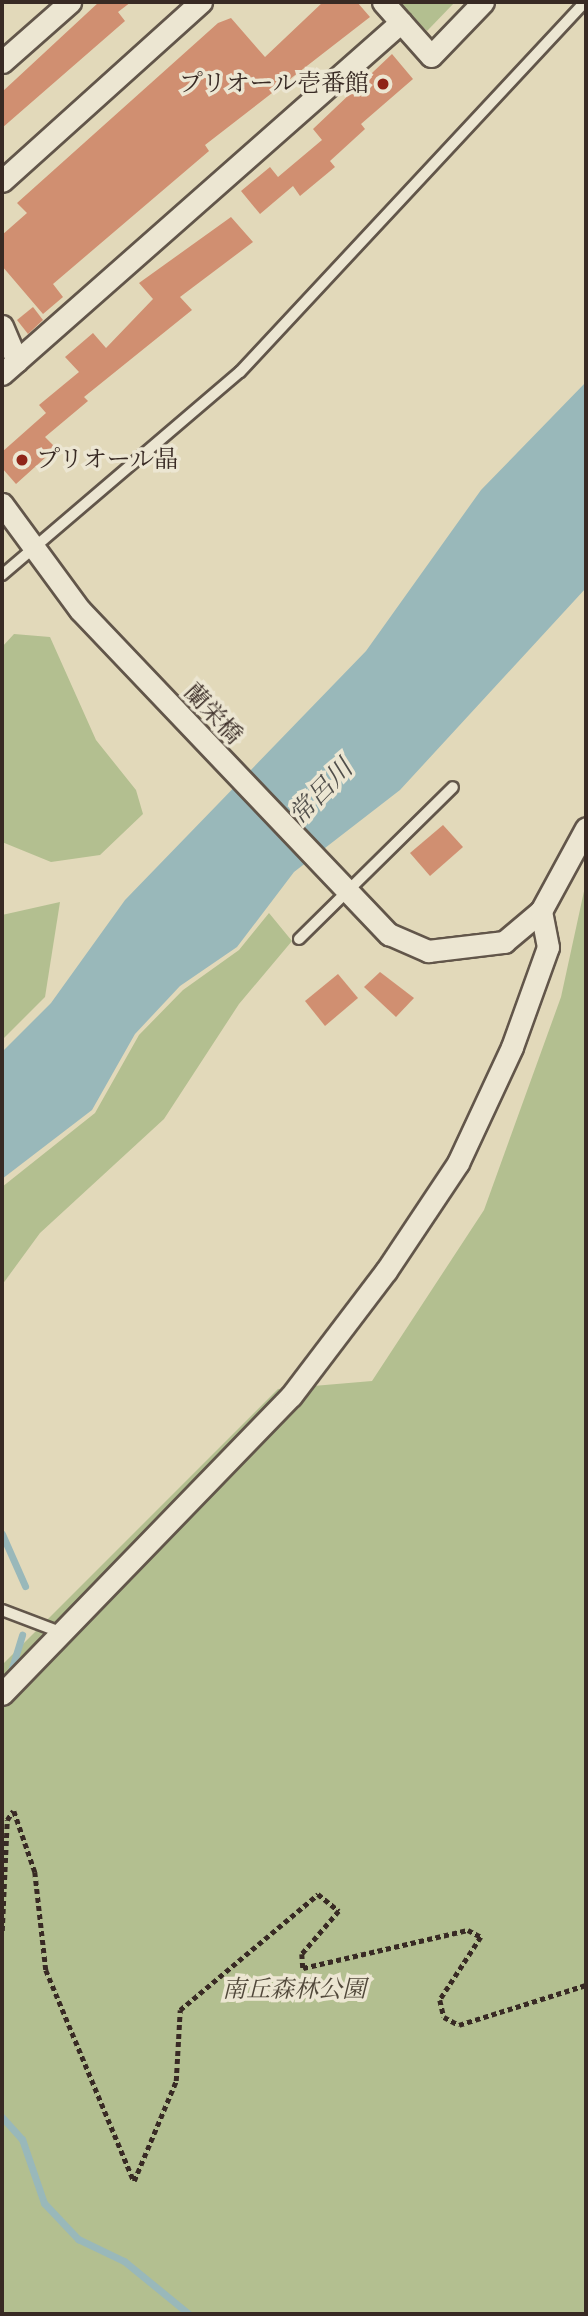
<!DOCTYPE html>
<html>
<head>
<meta charset="utf-8">
<style>
  body { margin:0 }
  #map { position:relative; width:588px; height:2316px; overflow:hidden; background:#e2d9ba; font-family:Cardo,"Noto Serif JP",serif }
  div>[style] { position:absolute }
  [style*='--x'] { left:calc(var(--x)*1px); top:calc(var(--y)*1px); width:calc(var(--w)*1px); rotate:calc(var(--a)*1deg) }
  .green>* { inset:0; background:#b3bf90 }
  .water>* { inset:0; background:#99b8ba }
  .stream>* { height:7px; margin:-3.5px; padding:0 3.5px; transform-origin:3.5px; border-radius:3.5px; background:#99b8ba }
  .building>* { inset:0; background:#d08f71 }
  .path>* { height:4.5px; margin-top:-2.25px; transform-origin:0; background:repeating-linear-gradient(90deg,#382a24 0 5px,transparent 0 8.5px) }
  .roads { filter:drop-shadow(2px 0 #62564a) drop-shadow(-2px 0 #62564a) drop-shadow(0 2px #62564a) drop-shadow(0 -2px #62564a) }
  .service>* { height:10px; margin:-5px; padding:0 5px; transform-origin:5px; border-radius:5px; background:#ece6d2 }
  .minor>* { height:21px; margin:-10.5px; padding:0 10.5px; transform-origin:10.5px; border-radius:10.5px; background:#ece6d2 }
  .dots>* { width:19px; height:19px; translate:-50% -50%; box-sizing:border-box; border:4px solid #ece6d2; border-radius:50% }
  span { translate:-50% -50%; white-space:nowrap; text-align:center; line-height:1.15; -webkit-text-stroke:7px #ece6d2; paint-order:stroke }
  .poi-label { font-size:24px; color:#382a24 }
  .right { translate:-100% -50%; text-align:right }
  .left { translate:0 -50%; text-align:left }
  .street-label { font-size:24px; color:#382a24 }
  .park-label { font-size:24px; color:#51483a; font-style:italic }
  .water-label { font-size:26px; color:#504e4a; font-style:italic }
  .frame { position:absolute; inset:0; border:4px solid #382a24; pointer-events:none }
</style>
</head>
<body>
<div id="map">
  <div class="green">
    <i style="clip-path:polygon(399px 2px,455px 2px,427px 31px)"></i>
    <i style="clip-path:polygon(14px 634px,50px 637px,96px 740px,136px 790px,143px 814px,100px 855px,51px 862px,2px 842px,2px 647px)"></i>
    <i style="clip-path:polygon(586px 882px,586px 2314px,2px 2314px,2px 1665px,278px 1389px,372px 1381px,484px 1210px,561px 997px)"></i>
    <i style="clip-path:polygon(60px 902px,45px 997px,2px 1040px,2px 915px)"></i>
    <i style="clip-path:polygon(269px 913px,292px 941px,239px 1004px,164px 1119px,40px 1233px,2px 1285px,2px 1187px,95px 1113px,139px 1035px,183px 990px,239px 950px)"></i>
  </div>
  <div class="water">
    <i style="clip-path:polygon(586px 382px,586px 588px,400px 790px,294px 872px,237px 947px,180px 986px,135px 1034px,92px 1110px,2px 1179px,2px 1052px,51px 1003px,125px 900px,366px 651px,481px 490px)"></i>
  </div>
  <div class="stream">
    <i style="--x:2;--y:1534;--w:57;--a:66.1"></i>
    <i style="--x:11;--y:1671;--w:38;--a:-73"></i>
    <i style="--x:2;--y:2117;--w:30;--a:48"></i>
    <i style="--x:22;--y:2139;--w:68;--a:71"></i>
    <i style="--x:44;--y:2203;--w:50;--a:46.6"></i>
    <i style="--x:78;--y:2239;--w:51;--a:25.6"></i>
    <i style="--x:124;--y:2261;--w:84;--a:39.2"></i>
  </div>
  <div class="building">
    <i style="clip-path:polygon(99px 2px,131px 2px,118px 12px,125px 21px,2px 128px,2px 92px)"></i>
    <i style="clip-path:polygon(323px 2px,357px 2px,370px 17px,205px 145px,209px 151px,53px 284px,63px 297px,43px 314px,2px 266px,2px 235px,27px 213px,17px 203px,218px 23px,231px 18px,265px 57px)"></i>
    <i style="clip-path:polygon(392px 54px,413px 79px,361px 124px,365px 129px,330px 161px,335px 167px,300px 196px,293px 186px,260px 214px,241px 191px,270px 167px,278px 177px,322px 140px,313px 129px)"></i>
    <i style="clip-path:polygon(231px 217px,253px 242px,180px 297px,192px 310px,84px 397px,88px 401px,45px 437px,56px 448px,16px 484px,2px 468px,2px 452px,46px 413px,39px 405px,79px 372px,65px 357px,93px 333px,106px 348px,153px 299px,139px 283px)"></i>
    <i style="clip-path:polygon(33px 307px,43px 320px,28px 334px,17px 320px)"></i>
    <i style="clip-path:polygon(443px 825px,463px 847px,430px 876px,410px 853px)"></i>
    <i style="clip-path:polygon(380px 972px,414px 998px,396px 1017px,364px 987px)"></i>
    <i style="clip-path:polygon(338px 974px,358px 998px,325px 1026px,305px 1001px)"></i>
  </div>
  <div class="path">
    <i style="--x:14;--y:1811;--w:65;--a:71"></i>
    <i style="--x:35;--y:1872;--w:99;--a:83.6"></i>
    <i style="--x:46;--y:1970;--w:229;--a:67.4"></i>
    <i style="--x:134;--y:2181;--w:108;--a:-67.2"></i>
    <i style="--x:176;--y:2081;--w:71;--a:-86.8"></i>
    <i style="--x:180;--y:2010;--w:180;--a:-40"></i>
    <i style="--x:318;--y:1894;--w:27;--a:39"></i>
    <i style="--x:339;--y:1911;--w:57;--a:130.7"></i>
    <i style="--x:302;--y:1954;--w:14;--a:86"></i>
    <i style="--x:303;--y:1968;--w:169;--a:-13"></i>
    <i style="--x:468;--y:1930;--w:15;--a:28"></i>
    <i style="--x:481;--y:1937;--w:75;--a:123.1"></i>
    <i style="--x:440;--y:2000;--w:17;--a:77"></i>
    <i style="--x:444;--y:2017;--w:17;--a:28"></i>
    <i style="--x:459;--y:2025;--w:133;--a:-17.5"></i>
    <i style="--x:2;--y:1931;--w:111;--a:-87.4"></i>
    <i style="--x:7;--y:1820;--w:11;--a:-56"></i>
  </div>
  <div class="roads">
    <div class="service">
      <i style="--x:2;--y:575;--w:313;--a:-40.5"></i>
      <i style="--x:240;--y:372;--w:506;--a:-47"></i>
      <i style="--x:299;--y:939;--w:216;--a:-44.6"></i>
      <i style="--x:2;--y:1610;--w:62;--a:20.8"></i>
    </div>
    <div class="minor">
      <i style="--x:383;--y:2;--w:72;--a:48.4"></i>
      <i style="--x:431;--y:56;--w:75;--a:-46.1"></i>
      <i style="--x:2;--y:62;--w:91;--a:-41.4"></i>
      <i style="--x:2;--y:181;--w:268;--a:-42"></i>
      <i style="--x:2;--y:326;--w:38;--a:67"></i>
      <i style="--x:2;--y:374;--w:532;--a:-41.42"></i>
      <i style="--x:2;--y:504;--w:132;--a:53.7"></i>
      <i style="--x:80;--y:610;--w:448;--a:46.4"></i>
      <i style="--x:389;--y:934;--w:43;--a:23.6"></i>
      <i style="--x:428;--y:951;--w:77;--a:-6.8"></i>
      <i style="--x:504;--y:942;--w:48;--a:-40"></i>
      <i style="--x:541;--y:911;--w:94;--a:-61.5"></i>
      <i style="--x:2;--y:1694;--w:415;--a:-45.9"></i>
      <i style="--x:291;--y:1396;--w:157;--a:-52.8"></i>
      <i style="--x:386;--y:1271;--w:130;--a:-56.3"></i>
      <i style="--x:458;--y:1163;--w:128;--a:-65"></i>
      <i style="--x:512;--y:1047;--w:106;--a:-70.2"></i>
      <i style="--x:548;--y:947;--w:37;--a:-101"></i>
    </div>
  </div>
  <div class="dots">
    <i style="left:383px;top:84px;background:#8f2418"></i>
    <i style="left:22px;top:460px;background:#8f2418"></i>
  </div>
  <div class="poi-label">
    <span class="right" style="left:369px;top:84px">プリオール壱番館</span>
    <span class="left" style="left:36px;top:460px">プリオール晶</span>
  </div>
  <div class="street-label">
    <span style="left:213px;top:714px;rotate:47deg">蘭栄橋</span>
  </div>
  <div class="park-label">
    <span style="left:294px;top:1990px">南丘森林公園</span>
  </div>
  <div class="water-label">
    <span style="left:321px;top:792px;rotate:-46deg">常呂川</span>
  </div>
  <div class="frame"></div>
</div>
</body>
</html>
